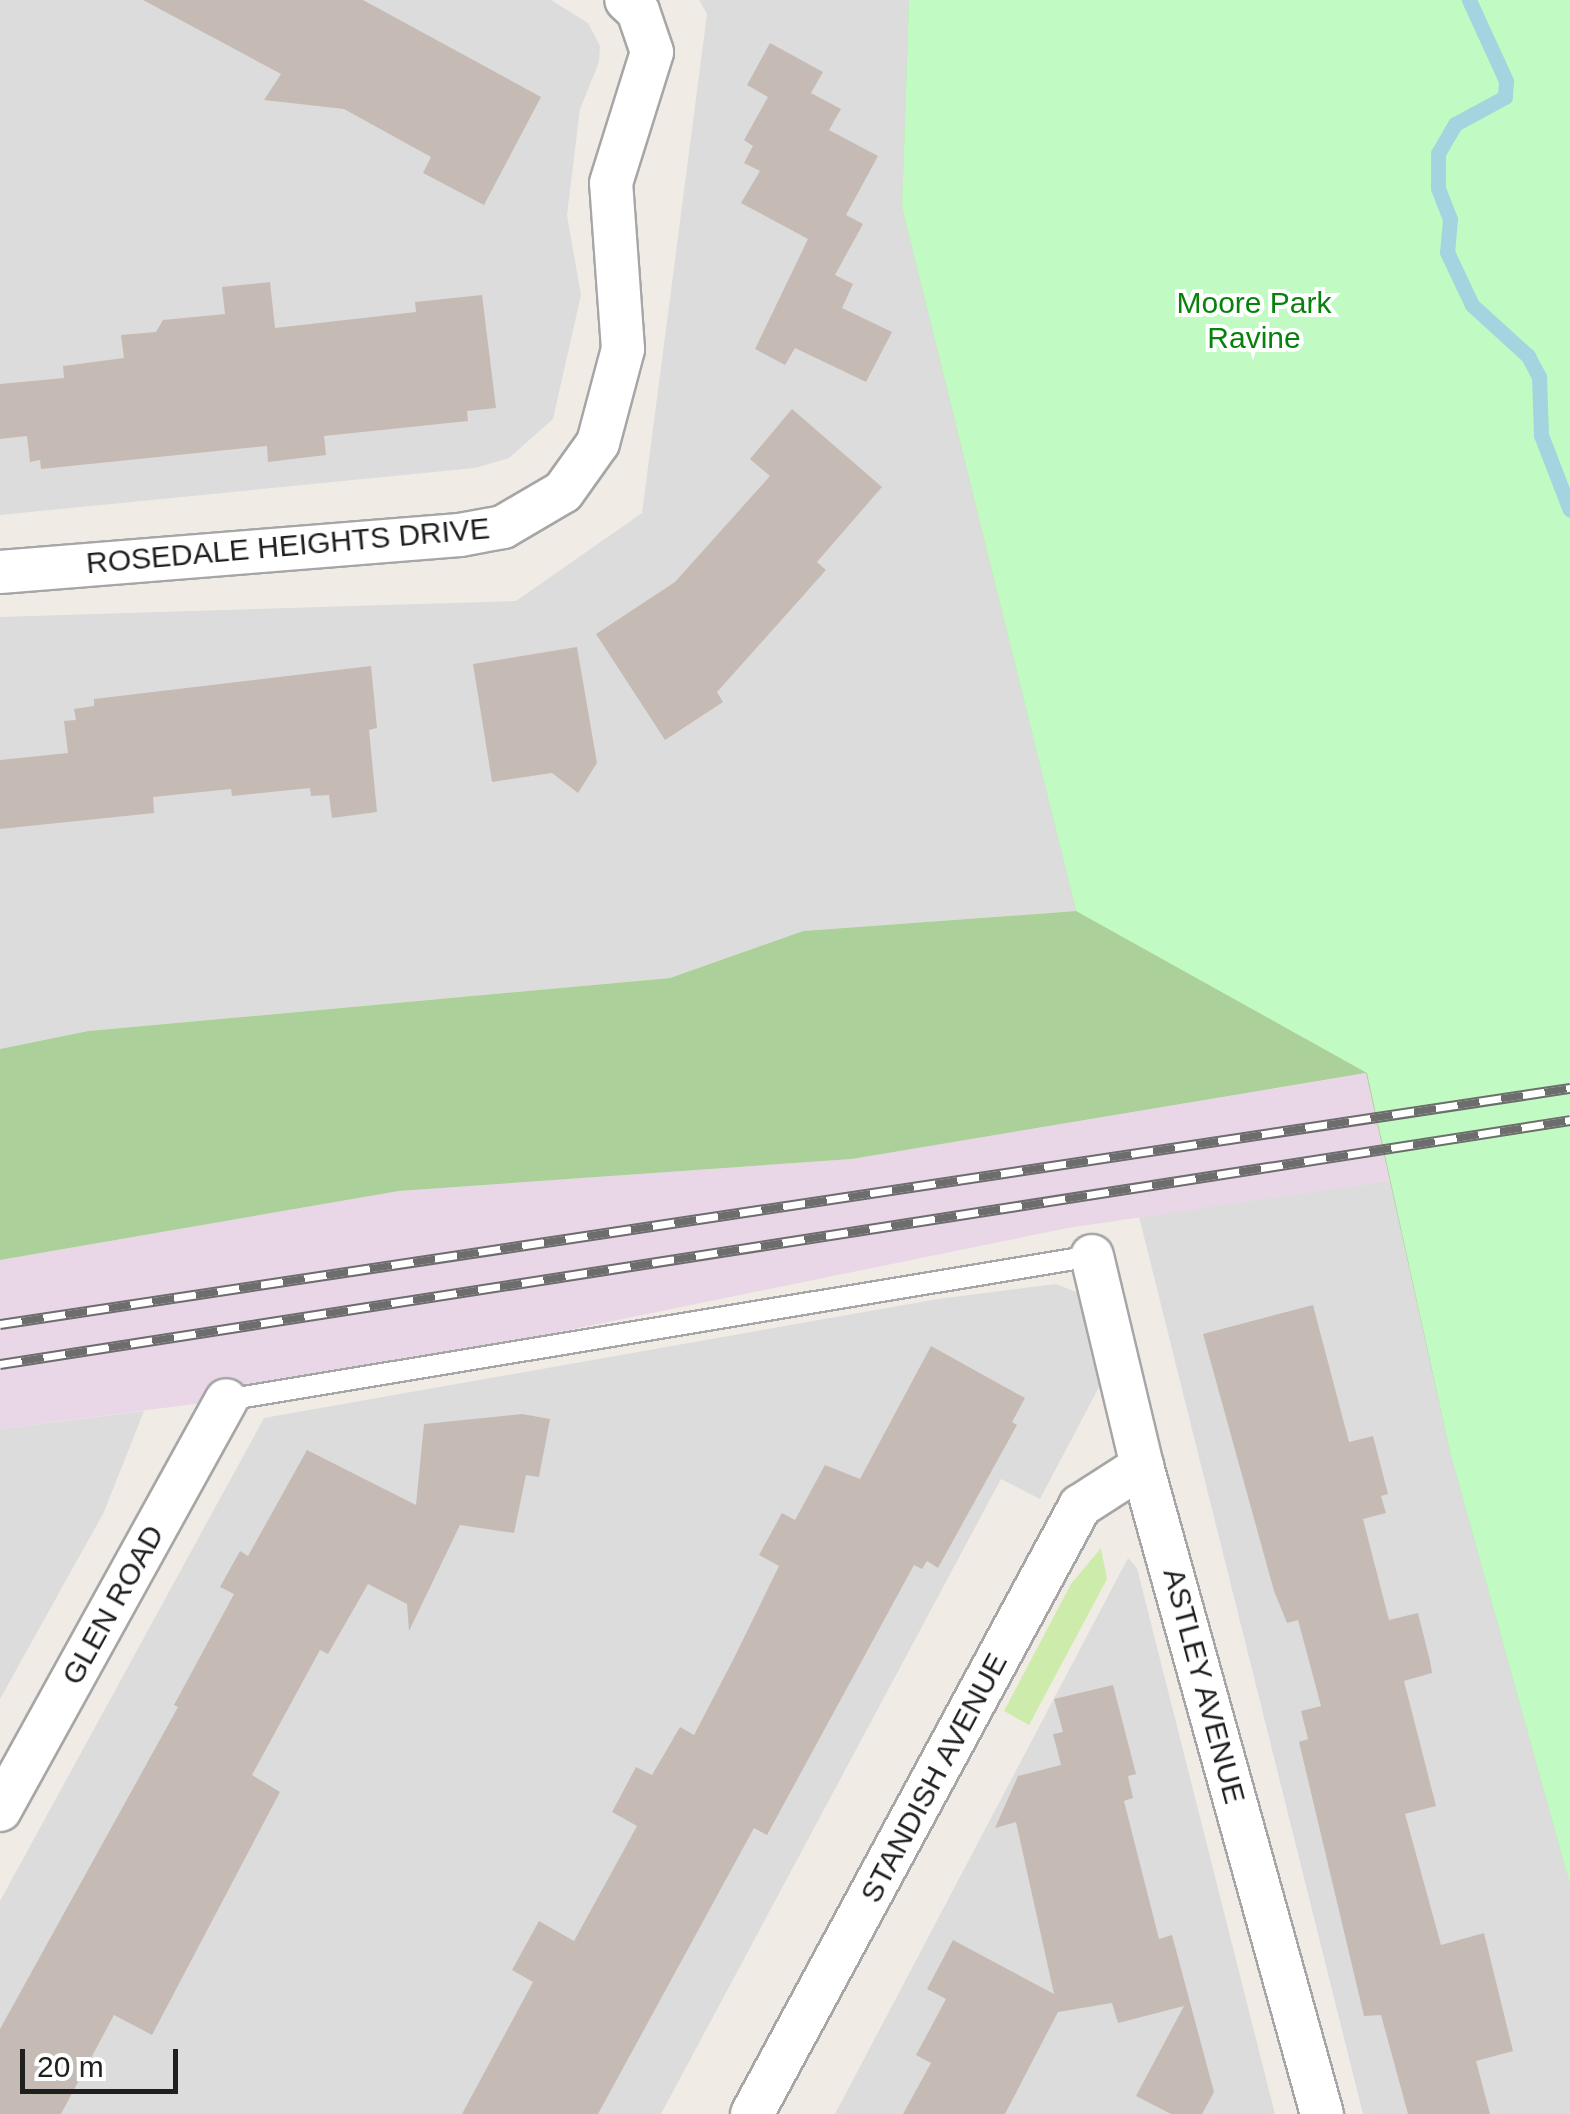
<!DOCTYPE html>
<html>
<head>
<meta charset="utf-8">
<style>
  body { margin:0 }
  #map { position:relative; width:1570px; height:2114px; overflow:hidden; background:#f0ece5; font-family:Arial,sans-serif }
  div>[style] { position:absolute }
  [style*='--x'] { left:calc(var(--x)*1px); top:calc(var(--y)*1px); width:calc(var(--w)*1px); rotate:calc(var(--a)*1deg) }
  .residential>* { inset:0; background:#dddcdc }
  .industrial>* { inset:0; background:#e9d7e7 }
  .grass>* { inset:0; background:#cdebaa }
  .forest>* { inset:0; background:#acd099 }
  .park>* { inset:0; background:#c1fbc3 }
  .stream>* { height:15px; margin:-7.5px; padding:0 7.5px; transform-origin:7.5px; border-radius:7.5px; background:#a4d4df }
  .building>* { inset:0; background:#c5bbb4 }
  .roads { filter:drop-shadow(2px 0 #a6a6a6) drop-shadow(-2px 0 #a6a6a6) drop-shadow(0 2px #a6a6a6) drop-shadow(0 -2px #a6a6a6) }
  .service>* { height:20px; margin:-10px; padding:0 10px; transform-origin:10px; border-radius:10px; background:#fff }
  .minor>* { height:42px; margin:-21px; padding:0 21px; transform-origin:21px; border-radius:21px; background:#fff }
  .rail>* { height:11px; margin-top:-5.5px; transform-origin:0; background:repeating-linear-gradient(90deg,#fff 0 22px,#6d6d6d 0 44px); box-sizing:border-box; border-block:2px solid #6d6d6d }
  span { translate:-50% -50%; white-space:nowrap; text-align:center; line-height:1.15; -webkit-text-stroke:8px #fff; paint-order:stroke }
  .park-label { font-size:30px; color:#09820d }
  .street-label { font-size:30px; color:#1f1f1f }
  .scale { position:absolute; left:20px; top:2049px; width:158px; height:45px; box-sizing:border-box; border:5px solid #1f1f1f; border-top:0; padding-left:12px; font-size:30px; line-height:35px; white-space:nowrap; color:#1f1f1f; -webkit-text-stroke:8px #fff; paint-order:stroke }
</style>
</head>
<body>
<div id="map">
  <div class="residential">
    <i style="clip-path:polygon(0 0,551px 0,588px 23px,600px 46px,599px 62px,580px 109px,567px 215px,581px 295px,553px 419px,509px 458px,475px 468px,0 515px)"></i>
    <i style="clip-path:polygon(699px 0,909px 0,902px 207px,1076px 911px,803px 931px,670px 978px,88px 1031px,0 1049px,0 617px,516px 601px,642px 513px,707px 14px)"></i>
    <i style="clip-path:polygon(1392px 1180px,1450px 1452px,1570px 1885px,1570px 2114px,1363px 2114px,1139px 1217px)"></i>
    <i style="clip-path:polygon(1056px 1284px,1081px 1294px,1099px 1387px,1040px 1499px,1001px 1479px,661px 2114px,0 2114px,0 1901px,264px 1418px,938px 1299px)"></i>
    <i style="clip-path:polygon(144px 1411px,104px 1512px,0 1699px,0 1429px)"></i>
    <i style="clip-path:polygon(1128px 1558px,1137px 1568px,1275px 2114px,835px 2114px)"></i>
  </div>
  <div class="industrial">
    <i style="clip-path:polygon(1367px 1073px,1392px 1180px,1068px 1228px,226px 1400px,0 1429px,0 1260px,399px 1191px,852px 1159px)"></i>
  </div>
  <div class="grass">
    <i style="clip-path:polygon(1101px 1548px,1107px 1579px,1029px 1725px,1004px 1711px,1071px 1584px)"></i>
  </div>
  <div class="forest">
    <i style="clip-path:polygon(909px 0,1570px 0,1570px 1885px,1450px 1452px,1366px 1073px,852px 1159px,399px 1191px,0 1260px,0 1049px,88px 1031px,670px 978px,803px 931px,1076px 911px,902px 207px)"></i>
  </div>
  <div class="park">
    <i style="clip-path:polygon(909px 0,1570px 0,1570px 1885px,1450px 1452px,1367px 1073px,1076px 911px,902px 207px)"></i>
  </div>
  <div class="stream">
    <i style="--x:1469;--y:0;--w:89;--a:65.4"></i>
    <i style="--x:1506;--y:81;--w:16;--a:94"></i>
    <i style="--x:1505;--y:97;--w:57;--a:151.6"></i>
    <i style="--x:1455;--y:124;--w:34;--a:120"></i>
    <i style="--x:1438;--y:153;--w:35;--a:90"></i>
    <i style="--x:1438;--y:188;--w:33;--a:69"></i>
    <i style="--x:1450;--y:219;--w:33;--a:95"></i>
    <i style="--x:1447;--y:252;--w:59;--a:64.7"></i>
    <i style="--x:1472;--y:305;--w:76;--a:42.3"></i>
    <i style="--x:1528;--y:356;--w:24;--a:62"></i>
    <i style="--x:1539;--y:377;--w:58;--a:88"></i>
    <i style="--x:1541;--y:435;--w:80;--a:68.9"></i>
  </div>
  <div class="building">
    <i style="clip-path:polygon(143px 0,363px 0,541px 97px,484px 205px,423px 173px,431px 157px,344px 109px,264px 100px,281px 74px)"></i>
    <i style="clip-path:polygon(770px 43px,823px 72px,811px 93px,841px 109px,829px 130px,878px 156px,846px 215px,863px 224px,835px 275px,853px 284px,842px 308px,892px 332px,866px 382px,795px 348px,785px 365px,755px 349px,808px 239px,741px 203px,760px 171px,744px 163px,753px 146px,744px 140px,768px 97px,747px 85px)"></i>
    <i style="clip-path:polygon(270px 282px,275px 328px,416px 312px,415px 302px,482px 295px,496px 408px,467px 411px,468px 421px,324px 436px,326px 455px,268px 462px,267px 446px,41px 469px,40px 460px,30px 462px,27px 436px,0 439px,0 384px,64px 378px,63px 366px,124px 358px,121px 335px,156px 332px,163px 320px,225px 314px,222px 287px)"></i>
    <i style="clip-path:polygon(792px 409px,882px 487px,817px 562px,826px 570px,717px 692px,723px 702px,665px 740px,596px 634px,675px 582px,770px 476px,750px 459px)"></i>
    <i style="clip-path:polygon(577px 647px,597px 763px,578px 793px,552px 773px,492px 782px,473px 664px)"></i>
    <i style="clip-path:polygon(371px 666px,377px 728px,369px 730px,377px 812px,332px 818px,329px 795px,311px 796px,310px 788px,232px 796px,231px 789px,153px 797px,154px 813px,0 829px,0 760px,68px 753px,64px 721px,76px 720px,74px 709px,94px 706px,94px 699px)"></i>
    <i style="clip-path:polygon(1313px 1305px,1349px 1442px,1373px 1436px,1388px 1494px,1381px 1496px,1386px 1513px,1363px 1519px,1389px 1620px,1418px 1613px,1430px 1661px,1432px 1673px,1404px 1681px,1436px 1806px,1405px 1814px,1441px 1945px,1484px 1933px,1513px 2051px,1476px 2061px,1490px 2114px,1408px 2114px,1381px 2015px,1364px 2016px,1299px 1742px,1308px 1739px,1301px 1711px,1321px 1706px,1298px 1620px,1287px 1623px,1274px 1591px,1203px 1334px)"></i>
    <i style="clip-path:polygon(931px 1346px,1025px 1398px,1012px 1422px,1017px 1425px,938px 1568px,927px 1561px,922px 1569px,914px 1565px,767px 1835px,754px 1828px,598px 2114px,462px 2114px,533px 1982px,512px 1970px,539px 1921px,574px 1941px,637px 1826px,612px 1812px,636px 1767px,652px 1775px,680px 1727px,694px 1735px,733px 1660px,779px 1566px,759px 1555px,782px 1513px,795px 1520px,825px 1465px,860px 1479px)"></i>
    <i style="clip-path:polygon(522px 1414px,550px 1419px,539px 1477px,526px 1475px,514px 1533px,460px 1525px,409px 1631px,407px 1604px,368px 1584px,328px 1654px,320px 1650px,252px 1775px,280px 1792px,152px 2035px,114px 2015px,61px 2114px,0 2114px,0 2029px,178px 1707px,174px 1705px,234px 1594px,220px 1587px,240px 1551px,248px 1556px,307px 1450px,416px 1505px,424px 1424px)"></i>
    <i style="clip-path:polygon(1113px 1685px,1136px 1774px,1128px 1776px,1133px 1798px,1124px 1801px,1159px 1939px,1172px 1935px,1214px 2092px,1202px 2114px,1171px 2114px,1136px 2096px,1184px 2006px,1118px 2023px,1112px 2003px,1058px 2012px,1005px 2114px,903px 2114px,931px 2063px,916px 2055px,946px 1999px,927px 1989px,953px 1940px,1054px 1994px,1016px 1822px,995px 1828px,1018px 1776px,1061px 1765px,1053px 1734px,1063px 1732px,1054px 1699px)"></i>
  </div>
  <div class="roads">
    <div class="service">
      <i style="--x:226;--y:1400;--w:878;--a:-9.44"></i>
    </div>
    <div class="minor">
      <i style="--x:0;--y:572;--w:461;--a:-4.6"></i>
      <i style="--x:460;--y:535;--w:44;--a:-10.5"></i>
      <i style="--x:503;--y:527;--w:69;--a:-30.3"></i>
      <i style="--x:563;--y:492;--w:60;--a:-54.5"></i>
      <i style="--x:598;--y:443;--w:97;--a:-75.1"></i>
      <i style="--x:623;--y:349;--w:166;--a:-94.1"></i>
      <i style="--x:611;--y:183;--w:137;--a:-72.6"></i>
      <i style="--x:652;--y:52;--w:43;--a:-108.9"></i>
      <i style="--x:638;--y:11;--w:16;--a:-137"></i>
      <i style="--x:1092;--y:1256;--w:216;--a:76.6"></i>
      <i style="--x:1142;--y:1466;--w:673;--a:74.48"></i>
      <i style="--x:0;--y:1810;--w:468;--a:-61.1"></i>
      <i style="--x:752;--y:2114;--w:691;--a:-61.65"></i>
      <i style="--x:1080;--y:1506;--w:74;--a:-32.8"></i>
    </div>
  </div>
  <div class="rail">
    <i style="--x:0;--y:1324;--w:1588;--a:-8.55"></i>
    <i style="--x:0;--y:1364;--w:1589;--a:-8.83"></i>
  </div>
  <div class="park-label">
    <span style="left:1254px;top:320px">Moore Park<br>Ravine</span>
  </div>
  <div class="street-label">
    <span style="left:288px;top:546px;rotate:-5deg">ROSEDALE HEIGHTS DRIVE</span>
    <span style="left:113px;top:1605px;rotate:-61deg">GLEN ROAD</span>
    <span style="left:1204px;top:1686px;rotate:75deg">ASTLEY AVENUE</span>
    <span style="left:934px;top:1778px;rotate:-62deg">STANDISH AVENUE</span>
  </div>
  <div class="scale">20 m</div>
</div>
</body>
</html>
